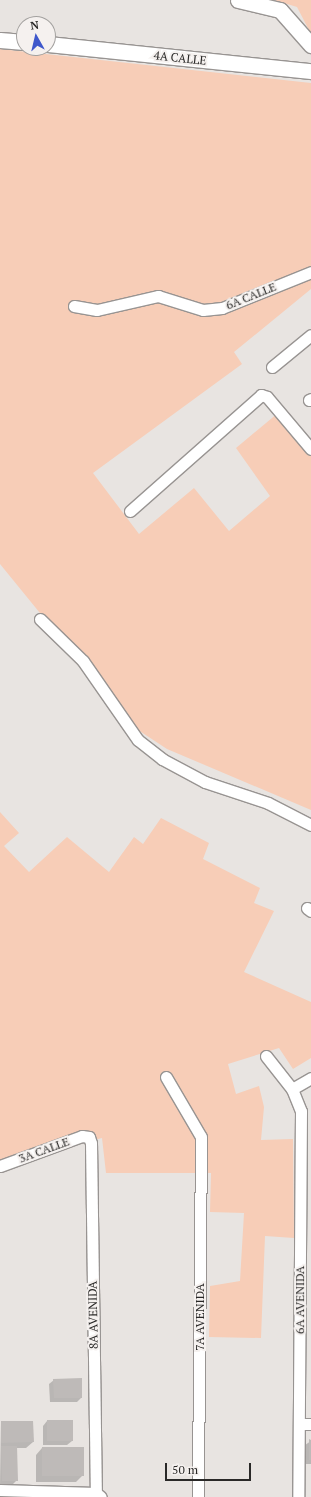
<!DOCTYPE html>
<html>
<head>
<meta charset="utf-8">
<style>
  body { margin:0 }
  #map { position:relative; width:311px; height:1497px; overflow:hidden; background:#e8e4e1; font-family:"PT Serif",serif }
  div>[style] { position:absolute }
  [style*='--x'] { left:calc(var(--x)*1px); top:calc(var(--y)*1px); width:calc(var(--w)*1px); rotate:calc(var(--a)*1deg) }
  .green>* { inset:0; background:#f7cdb7 }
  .shadow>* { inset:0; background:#0003 }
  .building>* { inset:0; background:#bebab8 }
  .roads { filter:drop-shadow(1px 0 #989492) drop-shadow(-1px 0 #989492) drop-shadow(0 1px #989492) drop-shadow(0 -1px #989492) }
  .street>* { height:11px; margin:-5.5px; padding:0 5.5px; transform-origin:5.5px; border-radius:5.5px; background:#fff }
  .secondary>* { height:15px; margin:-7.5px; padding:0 7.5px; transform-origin:7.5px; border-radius:7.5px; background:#fff }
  span { translate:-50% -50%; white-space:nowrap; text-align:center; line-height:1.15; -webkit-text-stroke:4px #f5f1ef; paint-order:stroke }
  .street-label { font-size:12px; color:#292827 }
  .north { position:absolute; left:16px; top:16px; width:40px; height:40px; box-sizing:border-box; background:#f5f1ef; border:1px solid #a3a19f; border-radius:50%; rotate:352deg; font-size:11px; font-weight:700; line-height:16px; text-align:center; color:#292827 }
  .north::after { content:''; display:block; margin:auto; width:14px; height:18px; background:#3f58cb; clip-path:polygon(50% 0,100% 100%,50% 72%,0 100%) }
  .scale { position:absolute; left:165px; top:1463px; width:86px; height:18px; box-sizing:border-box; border:2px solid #292827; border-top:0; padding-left:5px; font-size:12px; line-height:14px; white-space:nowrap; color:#292827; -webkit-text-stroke:3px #f5f1ef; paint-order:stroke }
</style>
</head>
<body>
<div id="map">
  <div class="green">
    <i style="clip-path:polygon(274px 0,311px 0,311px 34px,297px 7px)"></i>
    <i style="clip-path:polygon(0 49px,311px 83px,311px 289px,234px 352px,242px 364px,93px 473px,139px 534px,194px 488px,229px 531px,270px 496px,236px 448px,278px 413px,311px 454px,311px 810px,167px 749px,132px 726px,0 564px)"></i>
    <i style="clip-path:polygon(0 812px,19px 833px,4px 846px,29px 872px,67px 837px,109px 872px,134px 837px,143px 844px,161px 818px,209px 843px,203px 859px,260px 888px,254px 903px,274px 911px,244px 972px,311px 1002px,311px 1058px,293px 1069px,279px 1048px,228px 1064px,236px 1094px,259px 1086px,264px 1107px,261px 1140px,293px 1139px,294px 1238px,265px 1236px,261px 1338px,209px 1337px,210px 1286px,240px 1281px,244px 1213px,210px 1212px,211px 1173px,106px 1173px,102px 1138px,0 1164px)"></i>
  </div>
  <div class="shadow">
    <i style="clip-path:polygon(54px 1380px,81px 1398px,77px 1402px,50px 1402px,49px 1384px)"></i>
    <i style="clip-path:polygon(47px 1421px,72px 1441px,67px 1445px,43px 1445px,43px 1426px)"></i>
    <i style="clip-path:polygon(1px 1422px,33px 1442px,26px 1448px,16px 1448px,17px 1480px,12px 1485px,0 1485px)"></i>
    <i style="clip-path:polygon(311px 1441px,311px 1464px,305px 1464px,305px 1445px)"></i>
    <i style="clip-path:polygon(42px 1448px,83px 1475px,76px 1482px,36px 1482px,36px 1455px)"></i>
  </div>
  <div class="building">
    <i style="clip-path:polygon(82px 1378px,82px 1398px,54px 1398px,53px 1379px)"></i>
    <i style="clip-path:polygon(47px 1420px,73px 1420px,73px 1441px,47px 1441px)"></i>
    <i style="clip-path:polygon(1px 1421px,33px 1421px,34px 1442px,1px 1443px)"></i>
    <i style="clip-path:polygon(309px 1439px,311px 1440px,311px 1460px,309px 1460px)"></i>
    <i style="clip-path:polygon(1px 1446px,17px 1446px,18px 1481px,2px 1481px)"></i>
    <i style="clip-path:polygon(42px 1447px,84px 1447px,84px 1476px,42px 1476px)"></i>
  </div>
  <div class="roads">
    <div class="street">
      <i style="--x:74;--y:306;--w:23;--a:10"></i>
      <i style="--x:97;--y:310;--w:63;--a:-12.9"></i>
      <i style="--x:158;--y:296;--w:47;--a:17.3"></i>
      <i style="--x:203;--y:310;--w:19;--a:-6"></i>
      <i style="--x:222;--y:308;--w:96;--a:-22"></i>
      <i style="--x:272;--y:367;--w:50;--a:-39.4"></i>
      <i style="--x:309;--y:400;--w:2;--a:-27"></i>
      <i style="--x:130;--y:511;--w:175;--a:-41.5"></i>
      <i style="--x:261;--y:395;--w:6;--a:18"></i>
      <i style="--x:267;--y:397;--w:68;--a:49.8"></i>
      <i style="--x:40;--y:619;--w:60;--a:44.3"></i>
      <i style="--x:83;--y:661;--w:96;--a:55.2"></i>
      <i style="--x:138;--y:740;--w:31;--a:38"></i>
      <i style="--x:162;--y:759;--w:49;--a:28.1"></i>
      <i style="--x:205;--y:782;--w:66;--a:18.4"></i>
      <i style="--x:268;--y:803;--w:48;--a:27.1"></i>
      <i style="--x:307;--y:908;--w:5;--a:37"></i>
      <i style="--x:266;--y:1056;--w:42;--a:51.8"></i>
      <i style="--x:292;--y:1089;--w:24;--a:68"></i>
      <i style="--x:301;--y:1111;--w:386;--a:90.4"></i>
      <i style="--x:166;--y:1077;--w:69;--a:59.7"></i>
      <i style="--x:201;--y:1137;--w:360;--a:90.5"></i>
      <i style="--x:292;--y:1089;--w:22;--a:-30"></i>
      <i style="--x:0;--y:1166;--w:87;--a:-20.1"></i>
      <i style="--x:82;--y:1136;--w:7;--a:8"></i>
      <i style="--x:89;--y:1137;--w:6;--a:72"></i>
      <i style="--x:91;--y:1143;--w:350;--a:89.2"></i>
      <i style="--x:299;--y:1424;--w:12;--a:0"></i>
      <i style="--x:0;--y:1490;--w:96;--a:1.8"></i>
      <i style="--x:96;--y:1493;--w:6;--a:39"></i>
    </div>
    <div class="secondary">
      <i style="--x:238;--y:0;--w:43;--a:13.4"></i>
      <i style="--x:280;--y:10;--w:47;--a:48.5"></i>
      <i style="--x:0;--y:40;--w:24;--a:5"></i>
      <i style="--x:48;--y:44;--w:264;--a:5.9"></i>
    </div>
  </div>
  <div class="street-label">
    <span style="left:180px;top:58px;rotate:6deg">4A CALLE</span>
    <span style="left:251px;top:296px;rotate:-22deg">6A CALLE</span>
    <span style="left:44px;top:1150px;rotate:-20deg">3A CALLE</span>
    <span style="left:300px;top:1300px;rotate:-90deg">6A AVENIDA</span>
    <span style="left:93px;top:1315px;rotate:-91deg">8A AVENIDA</span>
    <span style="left:200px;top:1317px;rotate:-90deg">7A AVENIDA</span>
  </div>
  <div class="north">N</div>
  <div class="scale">50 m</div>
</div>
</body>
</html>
